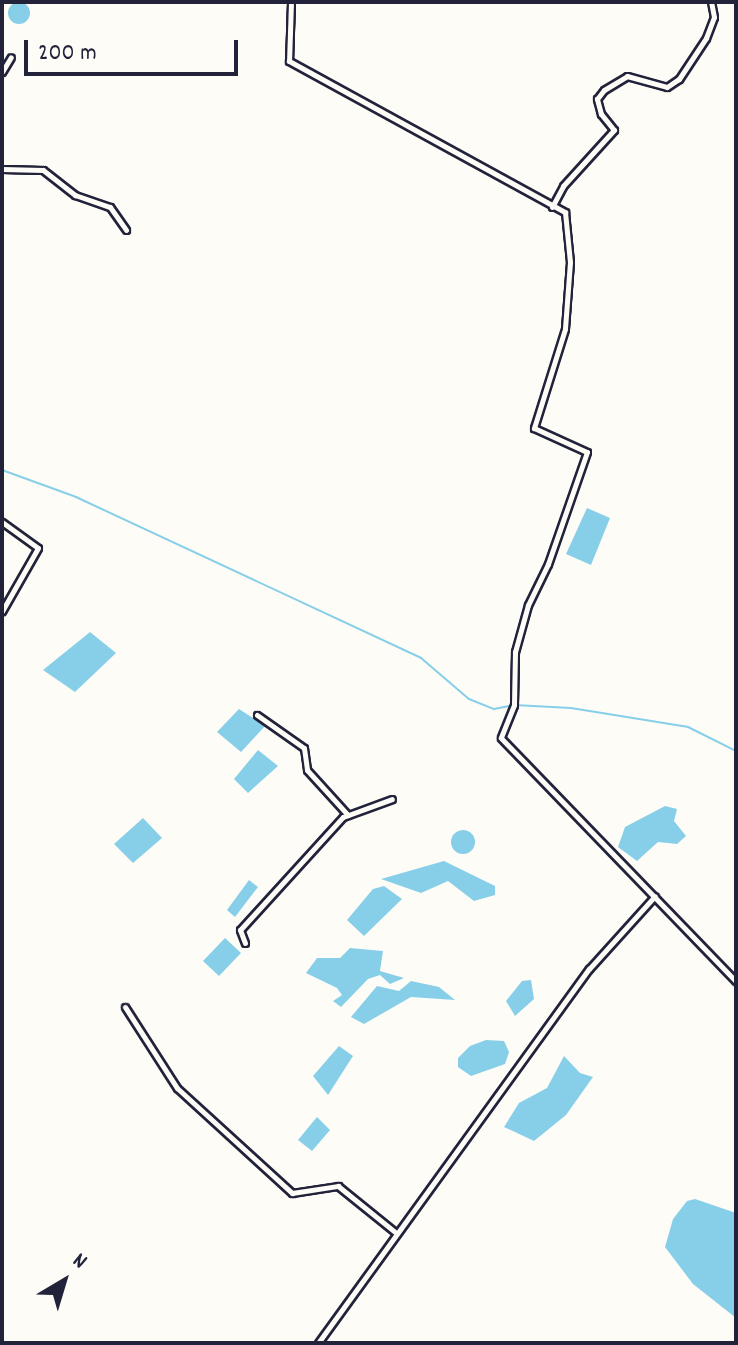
<!DOCTYPE html>
<html>
<head>
<meta charset="utf-8">
<style>
  body { margin:0 }
  #map { position:relative; width:738px; height:1345px; overflow:hidden; background:#fdfcf7; font-family:Dekko,sans-serif }
  div>[style] { position:absolute }
  [style*='--x'] { left:calc(var(--x)*1px); top:calc(var(--y)*1px); width:calc(var(--w)*1px); rotate:calc(var(--a)*1deg) }
  .water>* { inset:0; background:#87cfe8 }
  .round { border-radius:50% }
  .stream>* { height:2px; margin:-1px; padding:0 1px; transform-origin:1px; border-radius:1px; background:#87cfe8 }
  .roads { filter:drop-shadow(2px 0 #22223b) drop-shadow(-2px 0 #22223b) drop-shadow(0 2px #22223b) drop-shadow(0 -2px #22223b) }
  .minor>* { height:5px; margin:-2.5px; padding:0 2.5px; transform-origin:2.5px; border-radius:2.5px; background:#fdfcf7 }
  span { translate:-50% -50%; white-space:nowrap; text-align:center; line-height:1.15; -webkit-text-stroke:6px #fdfcf7; paint-order:stroke }
  .frame { position:absolute; inset:0; border:4px solid #22223b; pointer-events:none }
  .north { position:absolute; left:24px; top:1241px; width:80px; height:80px; -webkit-text-stroke:6px #fdfcf7; paint-order:stroke; rotate:38deg; font-size:22px; font-weight:700; line-height:32px; text-align:center; color:#22223b }
  .north::after { content:''; display:block; margin:auto; width:28px; height:36px; background:#22223b; clip-path:polygon(50% 0,100% 100%,50% 72%,0 100%) }
  .scale { position:absolute; left:24px; top:40px; width:214px; height:36px; box-sizing:border-box; border:4px solid #22223b; border-top:0; padding-left:10px; font-size:24px; line-height:28px; white-space:nowrap; color:#22223b; -webkit-text-stroke:6px #fdfcf7; paint-order:stroke }
</style>
</head>
<body>
<div id="map">
  <div class="water">
    <i class="round" style="left:8px;top:2px;width:22px;height:22px"></i>
    <i style="clip-path:polygon(587px 508px,610px 518px,591px 565px,566px 554px)"></i>
    <i style="clip-path:polygon(90px 632px,116px 653px,75px 692px,43px 670px)"></i>
    <i style="clip-path:polygon(239px 709px,265px 726px,241px 752px,217px 732px)"></i>
    <i style="clip-path:polygon(258px 750px,278px 766px,248px 793px,234px 779px)"></i>
    <i style="clip-path:polygon(665px 806px,677px 809px,674px 821px,686px 836px,677px 844px,658px 842px,637px 861px,618px 847px,625px 827px)"></i>
    <i style="clip-path:polygon(143px 818px,162px 838px,133px 863px,114px 844px)"></i>
    <i class="round" style="left:451px;top:830px;width:24px;height:24px"></i>
    <i style="clip-path:polygon(444px 861px,495px 886px,495px 895px,474px 901px,448px 881px,421px 893px,381px 879px)"></i>
    <i style="clip-path:polygon(249px 880px,258px 887px,235px 917px,227px 910px)"></i>
    <i style="clip-path:polygon(384px 886px,402px 899px,364px 936px,347px 920px,373px 889px)"></i>
    <i style="clip-path:polygon(225px 938px,241px 953px,219px 976px,203px 961px)"></i>
    <i style="clip-path:polygon(350px 948px,383px 951px,380px 971px,404px 978px,390px 984px,380px 975px,368px 979px,341px 1007px,333px 1001px,342px 995px,337px 988px,306px 973px,317px 958px,340px 958px)"></i>
    <i style="clip-path:polygon(531px 980px,534px 999px,515px 1016px,506px 1001px,522px 981px)"></i>
    <i style="clip-path:polygon(411px 981px,439px 987px,455px 1000px,411px 997px,364px 1024px,351px 1017px,377px 986px,399px 991px)"></i>
    <i style="clip-path:polygon(486px 1040px,504px 1041px,509px 1052px,505px 1064px,471px 1076px,458px 1067px,458px 1058px,470px 1046px)"></i>
    <i style="clip-path:polygon(339px 1046px,353px 1056px,328px 1095px,313px 1076px)"></i>
    <i style="clip-path:polygon(564px 1056px,580px 1073px,593px 1077px,566px 1115px,534px 1141px,504px 1127px,519px 1103px,547px 1088px)"></i>
    <i style="clip-path:polygon(317px 1117px,330px 1130px,312px 1151px,298px 1140px)"></i>
    <i style="clip-path:polygon(695px 1199px,736px 1213px,736px 1318px,693px 1284px,665px 1247px,673px 1219px,687px 1201px)"></i>
  </div>
  <div class="stream">
    <i style="--x:2;--y:470;--w:79;--a:20"></i>
    <i style="--x:76;--y:497;--w:381;--a:25"></i>
    <i style="--x:421;--y:658;--w:63;--a:40.5"></i>
    <i style="--x:469;--y:699;--w:27;--a:22"></i>
    <i style="--x:494;--y:709;--w:20;--a:-11"></i>
    <i style="--x:514;--y:705;--w:57;--a:3"></i>
    <i style="--x:571;--y:708;--w:119;--a:9.2"></i>
    <i style="--x:688;--y:727;--w:54;--a:26.6"></i>
  </div>
  <div class="roads">
    <div class="minor">
      <i style="--x:291;--y:2;--w:59;--a:91.9"></i>
      <i style="--x:289;--y:61;--w:315;--a:28.7"></i>
      <i style="--x:565;--y:212;--w:50;--a:84.3"></i>
      <i style="--x:570;--y:262;--w:67;--a:94.3"></i>
      <i style="--x:565;--y:329;--w:104;--a:107.4"></i>
      <i style="--x:534;--y:428;--w:58;--a:24.4"></i>
      <i style="--x:587;--y:452;--w:119;--a:109.2"></i>
      <i style="--x:548;--y:564;--w:46;--a:116"></i>
      <i style="--x:528;--y:605;--w:49;--a:105.5"></i>
      <i style="--x:515;--y:652;--w:53;--a:91.1"></i>
      <i style="--x:514;--y:705;--w:35;--a:112"></i>
      <i style="--x:501;--y:738;--w:338;--a:46"></i>
      <i style="--x:2;--y:72;--w:17;--a:-59"></i>
      <i style="--x:2;--y:169;--w:41;--a:1.4"></i>
      <i style="--x:43;--y:170;--w:41;--a:38"></i>
      <i style="--x:75;--y:195;--w:37;--a:19"></i>
      <i style="--x:110;--y:207;--w:28;--a:55"></i>
      <i style="--x:552;--y:207;--w:24;--a:-62"></i>
      <i style="--x:563;--y:186;--w:76;--a:-47.7"></i>
      <i style="--x:614;--y:130;--w:21;--a:-129"></i>
      <i style="--x:601;--y:114;--w:16;--a:-105"></i>
      <i style="--x:597;--y:99;--w:11;--a:-52"></i>
      <i style="--x:604;--y:90;--w:27;--a:-31"></i>
      <i style="--x:627;--y:76;--w:41;--a:15.4"></i>
      <i style="--x:667;--y:87;--w:14;--a:-34"></i>
      <i style="--x:679;--y:79;--w:49;--a:-56.6"></i>
      <i style="--x:706;--y:38;--w:22;--a:-69"></i>
      <i style="--x:714;--y:17;--w:15;--a:-101"></i>
      <i style="--x:2;--y:522;--w:44;--a:35.8"></i>
      <i style="--x:38;--y:548;--w:73;--a:119.7"></i>
      <i style="--x:257;--y:715;--w:57;--a:35.1"></i>
      <i style="--x:304;--y:748;--w:22;--a:82"></i>
      <i style="--x:307;--y:770;--w:61;--a:47.7"></i>
      <i style="--x:245;--y:943;--w:14;--a:-111"></i>
      <i style="--x:240;--y:930;--w:153;--a:-47.7"></i>
      <i style="--x:343;--y:817;--w:52;--a:-20.2"></i>
      <i style="--x:125;--y:1007;--w:96;--a:57.3"></i>
      <i style="--x:177;--y:1088;--w:156;--a:42.4"></i>
      <i style="--x:292;--y:1193;--w:47;--a:-8.7"></i>
      <i style="--x:338;--y:1186;--w:73;--a:38.9"></i>
      <i style="--x:318;--y:1343;--w:462;--a:-54.1"></i>
      <i style="--x:589;--y:969;--w:98;--a:-47.9"></i>
    </div>
  </div>
  <div class="frame"></div>
  <div class="north">N</div>
  <div class="scale">200 m</div>
</div>
</body>
</html>
